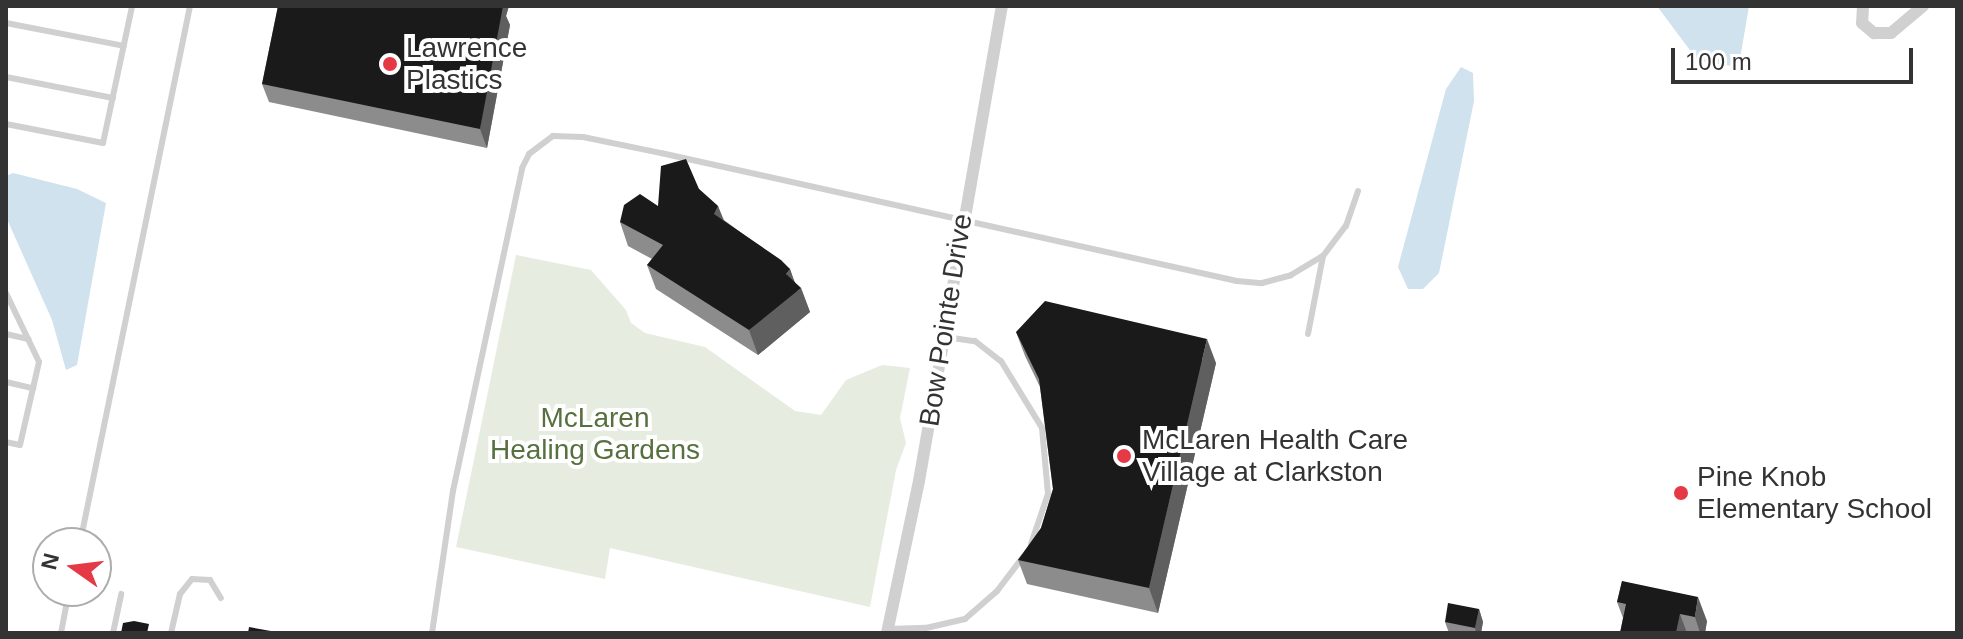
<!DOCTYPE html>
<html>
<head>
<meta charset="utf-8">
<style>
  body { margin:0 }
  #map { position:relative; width:1963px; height:639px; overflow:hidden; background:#fff; font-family:Helvetica,sans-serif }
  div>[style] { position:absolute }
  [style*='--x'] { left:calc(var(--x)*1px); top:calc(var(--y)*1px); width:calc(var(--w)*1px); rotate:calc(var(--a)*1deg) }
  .green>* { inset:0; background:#e6ecdf }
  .water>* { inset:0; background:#cfe2ee }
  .service>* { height:6px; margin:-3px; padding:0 3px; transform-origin:3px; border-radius:3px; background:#d0d0d0 }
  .minor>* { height:12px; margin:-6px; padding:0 6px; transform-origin:6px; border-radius:6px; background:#d0d0d0 }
  .wall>* { inset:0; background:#8c8c8c }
  .shaded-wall>* { inset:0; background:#5f5f5f }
  .building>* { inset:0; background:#1a1a1a }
  .dots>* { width:22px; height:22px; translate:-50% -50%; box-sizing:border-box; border:4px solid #fff; border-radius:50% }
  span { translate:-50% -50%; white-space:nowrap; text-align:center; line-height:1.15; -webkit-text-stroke:8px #fff; paint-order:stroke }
  .poi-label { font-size:28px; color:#333 }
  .left { translate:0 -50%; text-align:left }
  .street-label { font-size:28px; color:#333 }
  .park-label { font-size:28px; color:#56703f }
  .frame { position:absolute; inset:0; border:8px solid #333; pointer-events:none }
  .north { position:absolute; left:32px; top:527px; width:80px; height:80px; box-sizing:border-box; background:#fff; border:2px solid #adadad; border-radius:50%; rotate:284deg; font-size:22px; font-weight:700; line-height:32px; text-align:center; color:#333 }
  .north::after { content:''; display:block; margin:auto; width:28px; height:36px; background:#e63946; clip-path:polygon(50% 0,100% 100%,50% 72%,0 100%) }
  .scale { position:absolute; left:1671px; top:48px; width:242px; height:36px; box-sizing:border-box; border:4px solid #333; border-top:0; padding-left:10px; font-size:24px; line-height:28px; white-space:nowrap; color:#333; -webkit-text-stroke:6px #fff; paint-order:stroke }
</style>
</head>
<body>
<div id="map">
  <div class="green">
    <i style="clip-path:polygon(516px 255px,591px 270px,626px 310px,631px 323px,645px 333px,705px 347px,795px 411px,821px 415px,846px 380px,882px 365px,910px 368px,900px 418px,906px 443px,896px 470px,870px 607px,610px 548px,605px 579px,456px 547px)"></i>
  </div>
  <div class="water">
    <i style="clip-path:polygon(1657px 6px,1749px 6px,1740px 59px,1732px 66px,1698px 61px)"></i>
    <i style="clip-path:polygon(1461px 67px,1473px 73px,1474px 101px,1439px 273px,1423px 289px,1408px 289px,1398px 267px,1446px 89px)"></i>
    <i style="clip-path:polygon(13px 173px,77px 189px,106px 203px,77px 365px,66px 370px,52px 320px,6px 217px,6px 176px)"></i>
  </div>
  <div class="service">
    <i style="--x:6;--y:23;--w:120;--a:11"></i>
    <i style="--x:6;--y:77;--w:109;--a:11.1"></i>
    <i style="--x:6;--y:124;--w:99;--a:11.1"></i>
    <i style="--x:103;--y:143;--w:140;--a:-78"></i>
    <i style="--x:6;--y:293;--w:76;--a:64.4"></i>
    <i style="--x:39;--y:362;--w:85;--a:102.9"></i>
    <i style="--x:20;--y:445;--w:14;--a:-168"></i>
    <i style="--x:6;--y:334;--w:23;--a:13"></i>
    <i style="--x:1308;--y:334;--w:79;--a:-79.1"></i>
    <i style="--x:945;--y:337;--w:30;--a:8"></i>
    <i style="--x:975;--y:341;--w:33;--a:38"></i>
    <i style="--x:1001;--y:361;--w:79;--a:58.5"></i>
    <i style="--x:1042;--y:428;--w:66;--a:84.8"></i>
    <i style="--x:1048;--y:494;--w:53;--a:108.8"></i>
    <i style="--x:6;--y:382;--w:28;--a:13"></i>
    <i style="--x:80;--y:543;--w:548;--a:-78.42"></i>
    <i style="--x:888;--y:629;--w:38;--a:-2"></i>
    <i style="--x:926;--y:628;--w:40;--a:-13"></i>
    <i style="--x:965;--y:619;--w:43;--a:-41.2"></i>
    <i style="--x:997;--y:591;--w:43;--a:-52.6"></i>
    <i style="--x:61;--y:633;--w:43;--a:-79.2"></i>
    <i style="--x:113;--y:633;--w:40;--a:-78"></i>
    <i style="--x:171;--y:633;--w:40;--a:-77"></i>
    <i style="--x:180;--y:594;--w:19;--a:-51"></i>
    <i style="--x:192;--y:579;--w:18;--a:3"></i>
    <i style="--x:210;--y:580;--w:21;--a:59"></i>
    <i style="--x:432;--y:633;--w:144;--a:-81.6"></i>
    <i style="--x:453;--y:491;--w:330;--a:-77.9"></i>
    <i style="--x:522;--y:168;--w:16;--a:-63"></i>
    <i style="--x:529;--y:154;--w:30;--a:-37"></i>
    <i style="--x:553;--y:136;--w:30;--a:2"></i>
    <i style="--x:583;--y:137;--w:80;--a:11.6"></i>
    <i style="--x:661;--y:153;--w:590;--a:12.53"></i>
    <i style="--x:1237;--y:281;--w:25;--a:5"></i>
    <i style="--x:1262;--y:283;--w:30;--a:-15"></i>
    <i style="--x:1291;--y:275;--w:37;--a:-31"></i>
    <i style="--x:1323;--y:256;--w:38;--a:-53"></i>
    <i style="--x:1346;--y:226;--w:37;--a:-71"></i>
  </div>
  <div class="minor">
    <i style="--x:1863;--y:6;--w:17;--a:93"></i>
    <i style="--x:1862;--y:23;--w:16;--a:40"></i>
    <i style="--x:1874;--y:33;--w:17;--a:0"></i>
    <i style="--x:1891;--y:33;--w:42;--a:-40.2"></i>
    <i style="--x:887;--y:633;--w:155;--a:-78.1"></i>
    <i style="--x:919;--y:481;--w:482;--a:-80.1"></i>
  </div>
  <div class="wall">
    <i style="clip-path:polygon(278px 6px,509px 6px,506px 16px,510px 25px,487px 148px,269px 102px,262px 84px)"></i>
    <i style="clip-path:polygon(699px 189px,718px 206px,724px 220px,790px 269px,794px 282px,801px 288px,810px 312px,758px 355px,656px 289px,647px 265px,652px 259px,628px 246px,620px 222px)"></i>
    <i style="clip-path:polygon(1016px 332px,1216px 363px,1158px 613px,1027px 584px,1018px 560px,1041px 528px,1053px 489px,1040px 387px,1025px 356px)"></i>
    <i style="clip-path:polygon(1622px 581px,1707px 621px,1705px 633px,1620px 633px,1623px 618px,1617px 602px)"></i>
    <i style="clip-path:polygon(1479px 609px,1483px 622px,1481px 633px,1449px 633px,1445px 622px)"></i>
  </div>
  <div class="shaded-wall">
    <i style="clip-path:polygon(499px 6px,509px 6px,506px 16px,510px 25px,487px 148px,480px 129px)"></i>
    <i style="clip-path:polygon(718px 206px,727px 230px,714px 214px)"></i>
    <i style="clip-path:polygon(790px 269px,798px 291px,801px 288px,810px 312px,758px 355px,749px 330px)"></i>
    <i style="clip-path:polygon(1207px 339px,1216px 363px,1158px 613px,1149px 588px)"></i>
    <i style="clip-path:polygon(1698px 597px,1707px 621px,1705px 633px,1700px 633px,1695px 617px)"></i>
    <i style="clip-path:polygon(1479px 609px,1483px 622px,1481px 633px,1476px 633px,1475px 628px)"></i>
    <i style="clip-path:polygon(1680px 614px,1687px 633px,1676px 633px)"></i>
  </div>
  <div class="building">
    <i style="clip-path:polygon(278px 6px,503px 6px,480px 129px,262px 84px)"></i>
    <i style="clip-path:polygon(686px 159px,699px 189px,718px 206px,714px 214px,781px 260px,790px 269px,786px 274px,801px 288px,749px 330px,647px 265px,663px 245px,620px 222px,624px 205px,640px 194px,658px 206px,661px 166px)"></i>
    <i style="clip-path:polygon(1045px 301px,1207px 339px,1149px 588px,1018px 560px,1041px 528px,1053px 489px,1039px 379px,1016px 332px)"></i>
    <i style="clip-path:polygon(1622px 581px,1698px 597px,1695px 617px,1680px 614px,1676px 633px,1620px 633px,1626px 604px,1617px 602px)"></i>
    <i style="clip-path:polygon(1448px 603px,1479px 609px,1475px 628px,1445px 622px)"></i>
    <i style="clip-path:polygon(134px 621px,149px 624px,147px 633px,121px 633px,123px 623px)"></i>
    <i style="clip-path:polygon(249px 627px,282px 633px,248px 633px)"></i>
  </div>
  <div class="dots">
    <i style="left:390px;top:64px;background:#e63946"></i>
    <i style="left:1124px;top:456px;background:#e63946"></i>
    <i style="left:1681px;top:493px;background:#e63946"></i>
  </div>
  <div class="poi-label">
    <span class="left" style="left:406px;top:64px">Lawrence<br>Plastics</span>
    <span class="left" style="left:1142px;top:456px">McLaren Health Care<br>Village at Clarkston</span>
    <span class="left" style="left:1697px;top:493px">Pine Knob<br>Elementary School</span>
  </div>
  <div class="street-label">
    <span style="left:946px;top:320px;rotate:-81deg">Bow Pointe Drive</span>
  </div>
  <div class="park-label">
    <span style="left:595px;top:434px">McLaren<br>Healing Gardens</span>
  </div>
  <div class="frame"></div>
  <div class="north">N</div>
  <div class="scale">100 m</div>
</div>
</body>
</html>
